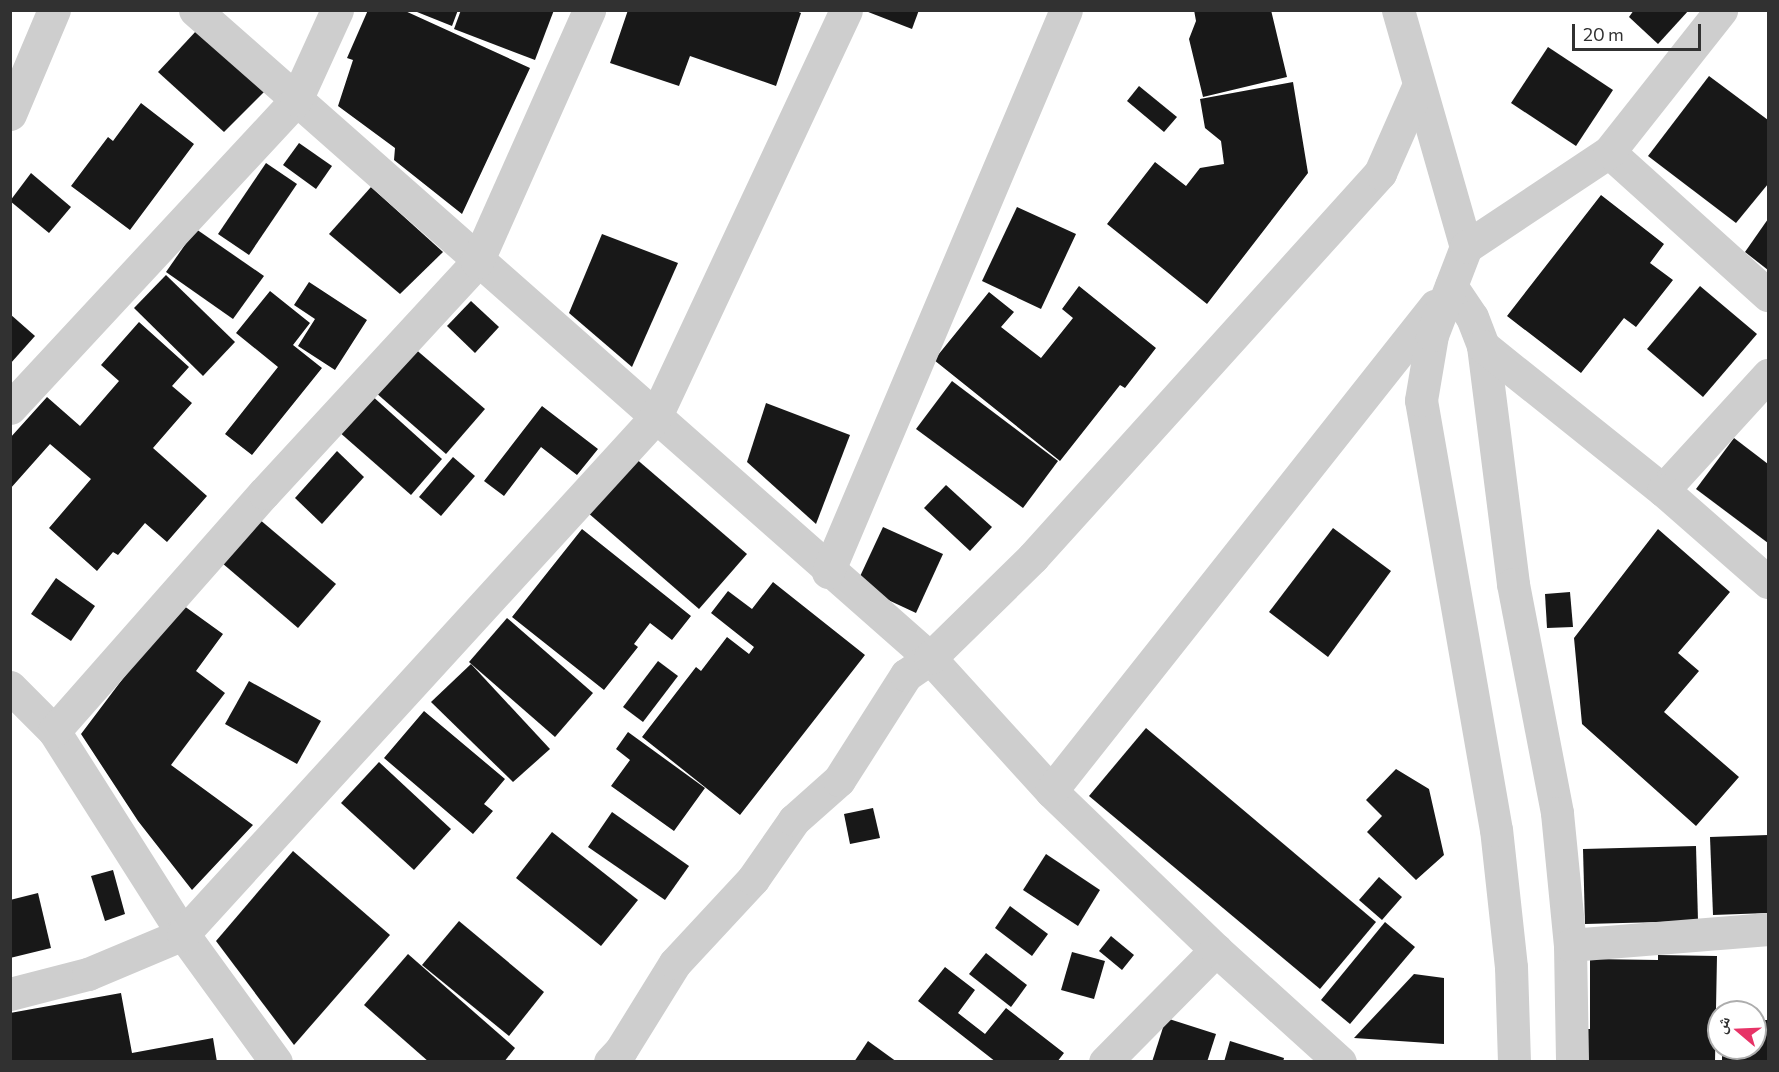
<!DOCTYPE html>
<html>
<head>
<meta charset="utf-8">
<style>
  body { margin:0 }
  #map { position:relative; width:1779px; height:1072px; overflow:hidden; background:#fff; font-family:Commissioner,"Noto Naskh Arabic",sans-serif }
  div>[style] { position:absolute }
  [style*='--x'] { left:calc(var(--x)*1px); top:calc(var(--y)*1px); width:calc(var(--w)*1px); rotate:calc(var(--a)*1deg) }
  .building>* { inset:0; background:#181818 }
  .street>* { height:33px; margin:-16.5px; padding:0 16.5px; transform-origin:16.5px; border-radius:16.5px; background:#cecece }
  span { translate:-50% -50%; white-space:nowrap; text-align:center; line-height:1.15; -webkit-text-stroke:6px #fff; paint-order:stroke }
  .frame { position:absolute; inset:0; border:12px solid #313131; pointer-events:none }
  .north { position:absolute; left:1707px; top:1000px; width:60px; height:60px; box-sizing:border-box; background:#fff; border:2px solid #adadad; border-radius:50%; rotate:289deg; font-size:16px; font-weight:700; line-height:24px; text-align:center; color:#313131 }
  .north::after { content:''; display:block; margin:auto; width:21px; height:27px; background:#e73367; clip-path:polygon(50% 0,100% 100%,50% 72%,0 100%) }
  .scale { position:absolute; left:1572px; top:24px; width:129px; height:27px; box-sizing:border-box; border:3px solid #313131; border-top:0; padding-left:8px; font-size:18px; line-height:21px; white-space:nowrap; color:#313131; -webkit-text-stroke:4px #fff; paint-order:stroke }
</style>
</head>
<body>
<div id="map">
  <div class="building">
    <i style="clip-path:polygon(368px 10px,403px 10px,530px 68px,462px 214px,394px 160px,395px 148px,338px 106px,353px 60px,347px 58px)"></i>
    <i style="clip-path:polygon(412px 10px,458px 10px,452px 26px)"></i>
    <i style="clip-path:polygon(461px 10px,554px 10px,535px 60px,454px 29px)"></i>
    <i style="clip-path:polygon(628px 10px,794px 10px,801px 13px,776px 86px,690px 56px,679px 86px,610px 63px)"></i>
    <i style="clip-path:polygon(863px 10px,919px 10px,912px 29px)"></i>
    <i style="clip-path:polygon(1194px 10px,1271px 10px,1287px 77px,1203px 97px,1189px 39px,1196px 21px)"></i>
    <i style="clip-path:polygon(1634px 10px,1689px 10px,1658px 44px,1629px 17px)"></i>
    <i style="clip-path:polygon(197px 30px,268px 88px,224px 132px,158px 72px)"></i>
    <i style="clip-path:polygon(1548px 47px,1613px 90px,1576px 146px,1511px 103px)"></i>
    <i style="clip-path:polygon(1709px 76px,1768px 120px,1768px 184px,1736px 223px,1648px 156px)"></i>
    <i style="clip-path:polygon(1293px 82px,1308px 173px,1207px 304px,1107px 224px,1155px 162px,1186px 186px,1200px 168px,1224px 164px,1221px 141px,1205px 128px,1200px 99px)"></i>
    <i style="clip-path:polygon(1139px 86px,1177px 117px,1164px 132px,1127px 101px)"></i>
    <i style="clip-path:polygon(141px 103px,194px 144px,130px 230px,71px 186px,108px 137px,113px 141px)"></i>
    <i style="clip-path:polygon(299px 143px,332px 166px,316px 189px,283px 165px)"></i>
    <i style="clip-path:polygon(266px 163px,297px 184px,249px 255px,218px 234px)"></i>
    <i style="clip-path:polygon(31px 173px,71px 207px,49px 233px,10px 201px)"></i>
    <i style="clip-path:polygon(371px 187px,443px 252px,400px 294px,329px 234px)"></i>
    <i style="clip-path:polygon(1601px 195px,1664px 244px,1650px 263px,1673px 280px,1636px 327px,1624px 318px,1581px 373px,1507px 316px)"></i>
    <i style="clip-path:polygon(1017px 207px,1076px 234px,1041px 309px,982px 281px)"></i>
    <i style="clip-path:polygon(1768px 219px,1768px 270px,1745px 252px)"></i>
    <i style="clip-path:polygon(196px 229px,264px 276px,233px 319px,166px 272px)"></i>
    <i style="clip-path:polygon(602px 234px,678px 263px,632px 367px,569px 313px)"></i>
    <i style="clip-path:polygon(166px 275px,235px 342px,203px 376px,134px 308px)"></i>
    <i style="clip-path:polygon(309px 282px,367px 320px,335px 370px,298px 346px,315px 319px,294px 305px)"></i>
    <i style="clip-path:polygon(1079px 286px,1156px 348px,1125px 388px,1120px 385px,1060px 461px,934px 360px,989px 292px,1014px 312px,1001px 327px,1041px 358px,1073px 318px,1062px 309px)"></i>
    <i style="clip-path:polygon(1700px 286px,1757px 334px,1703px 397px,1647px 349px)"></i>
    <i style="clip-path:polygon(270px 291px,310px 323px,293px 345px,322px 368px,252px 455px,225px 434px,278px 367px,236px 333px)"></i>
    <i style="clip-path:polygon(471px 301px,499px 327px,475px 353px,447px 326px)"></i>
    <i style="clip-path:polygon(10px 314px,35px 336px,10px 364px)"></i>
    <i style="clip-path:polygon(139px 322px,189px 367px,172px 386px,192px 403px,153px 448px,207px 496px,167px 542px,145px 523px,118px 555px,113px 552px,97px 571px,49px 528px,91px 479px,50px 444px,10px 489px,10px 438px,47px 397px,80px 426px,119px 381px,101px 365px)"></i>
    <i style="clip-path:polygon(413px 347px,485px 409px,446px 454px,375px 392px)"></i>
    <i style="clip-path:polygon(952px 381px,1058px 461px,1023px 508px,916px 429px)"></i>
    <i style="clip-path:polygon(370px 394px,442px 459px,411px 495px,338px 431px)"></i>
    <i style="clip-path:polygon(766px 403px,850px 435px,816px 524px,747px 462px)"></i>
    <i style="clip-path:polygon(542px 406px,598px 449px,577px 475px,541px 447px,504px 496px,484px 481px)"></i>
    <i style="clip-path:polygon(1734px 438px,1768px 464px,1768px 543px,1696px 489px)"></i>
    <i style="clip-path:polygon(337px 451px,364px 477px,322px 524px,295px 498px)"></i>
    <i style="clip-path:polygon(453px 457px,475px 476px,441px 516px,419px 497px)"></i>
    <i style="clip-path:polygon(634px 457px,747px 554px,699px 609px,587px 512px)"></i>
    <i style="clip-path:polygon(946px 485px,992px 527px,970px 551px,924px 508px)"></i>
    <i style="clip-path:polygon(259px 519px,336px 584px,298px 628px,222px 563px)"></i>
    <i style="clip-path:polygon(883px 527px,943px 554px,916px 613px,856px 585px)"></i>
    <i style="clip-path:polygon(1333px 528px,1391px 571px,1328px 657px,1269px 612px)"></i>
    <i style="clip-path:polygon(582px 529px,691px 616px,672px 640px,650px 623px,634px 644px,638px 647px,604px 690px,512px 617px)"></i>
    <i style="clip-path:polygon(1658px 529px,1730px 592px,1678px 653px,1699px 671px,1664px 712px,1739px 777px,1696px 826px,1582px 724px,1574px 638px)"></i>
    <i style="clip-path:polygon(56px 578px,95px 606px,71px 641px,31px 614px)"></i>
    <i style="clip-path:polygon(773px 582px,865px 655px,740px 815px,642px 737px,696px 667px,701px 671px,727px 637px,749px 654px,754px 647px,711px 613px,728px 591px,752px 609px)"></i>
    <i style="clip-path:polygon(1570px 592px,1573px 627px,1547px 628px,1545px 594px)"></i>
    <i style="clip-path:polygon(180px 603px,223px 634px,196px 671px,225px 693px,171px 765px,253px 825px,192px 890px,138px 821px,81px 734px)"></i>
    <i style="clip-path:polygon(507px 618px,593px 693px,555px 737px,469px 662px)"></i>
    <i style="clip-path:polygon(658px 661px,678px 676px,643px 722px,623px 707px)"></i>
    <i style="clip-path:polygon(471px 664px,550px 749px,513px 782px,431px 702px)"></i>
    <i style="clip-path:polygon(249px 681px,321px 721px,297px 764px,225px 724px)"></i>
    <i style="clip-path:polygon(424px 711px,505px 779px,484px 804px,493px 811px,473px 834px,384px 758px)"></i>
    <i style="clip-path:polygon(1146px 728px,1376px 922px,1320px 989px,1089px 796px)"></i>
    <i style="clip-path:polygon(628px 732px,705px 788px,674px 831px,611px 786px,630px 760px,616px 749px)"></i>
    <i style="clip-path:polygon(379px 762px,451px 829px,414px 870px,341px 803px)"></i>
    <i style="clip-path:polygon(1396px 769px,1429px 789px,1444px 855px,1416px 880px,1367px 832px,1382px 816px,1366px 800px)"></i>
    <i style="clip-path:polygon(873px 808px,880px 838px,850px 844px,844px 814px)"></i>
    <i style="clip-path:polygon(612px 812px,689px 866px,665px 900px,588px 847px)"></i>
    <i style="clip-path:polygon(552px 832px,638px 900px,601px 946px,516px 878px)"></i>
    <i style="clip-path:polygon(1768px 835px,1768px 913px,1713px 915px,1710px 837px)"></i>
    <i style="clip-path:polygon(1696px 846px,1698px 921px,1585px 924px,1583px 849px)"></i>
    <i style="clip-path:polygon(293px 851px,390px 935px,294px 1045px,216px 941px)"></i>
    <i style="clip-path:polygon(1046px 854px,1100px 890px,1078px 926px,1023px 890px)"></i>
    <i style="clip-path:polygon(113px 870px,125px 914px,105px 921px,91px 876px)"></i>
    <i style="clip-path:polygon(1379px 877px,1402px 897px,1382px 920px,1359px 900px)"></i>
    <i style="clip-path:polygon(38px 893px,51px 948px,10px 958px,10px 900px)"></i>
    <i style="clip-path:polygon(1010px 906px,1048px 934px,1032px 956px,995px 928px)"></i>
    <i style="clip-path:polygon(459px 921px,544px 992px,509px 1036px,422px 965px)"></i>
    <i style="clip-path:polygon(1385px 922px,1415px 947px,1350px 1024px,1321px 1000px)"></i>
    <i style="clip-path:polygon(1111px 936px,1134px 955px,1122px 970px,1099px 951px)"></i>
    <i style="clip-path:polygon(1072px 952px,1105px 961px,1094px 999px,1061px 990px)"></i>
    <i style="clip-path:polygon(986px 953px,1027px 985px,1011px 1007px,969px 974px)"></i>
    <i style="clip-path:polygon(408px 954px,515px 1048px,504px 1062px,429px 1062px,364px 1005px)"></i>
    <i style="clip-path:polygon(1658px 955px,1717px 956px,1715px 1062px,1580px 1062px,1580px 1029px,1590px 1029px,1590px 959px,1658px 960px)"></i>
    <i style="clip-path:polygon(945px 967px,975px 990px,958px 1013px,985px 1034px,1006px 1008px,1064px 1053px,1057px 1062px,996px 1062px,918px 1001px)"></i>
    <i style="clip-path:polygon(1414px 974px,1444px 978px,1444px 1044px,1354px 1038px)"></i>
    <i style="clip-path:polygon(121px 993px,132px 1053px,213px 1038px,217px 1062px,10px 1062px,10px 1013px)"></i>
    <i style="clip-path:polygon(1166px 1018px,1216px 1034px,1207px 1062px,1152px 1062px)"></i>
    <i style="clip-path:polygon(1755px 1020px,1768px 1020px,1768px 1062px,1722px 1062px,1722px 1048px,1755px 1048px)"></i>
    <i style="clip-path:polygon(868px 1041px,897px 1062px,854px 1062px)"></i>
    <i style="clip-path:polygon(1230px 1041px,1284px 1058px,1283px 1062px,1224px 1062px)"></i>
  </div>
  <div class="street">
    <i style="--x:195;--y:10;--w:980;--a:41.4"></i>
    <i style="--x:930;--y:658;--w:180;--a:47.7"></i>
    <i style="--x:1051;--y:791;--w:229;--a:43.9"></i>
    <i style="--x:1398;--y:10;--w:247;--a:74"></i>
    <i style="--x:10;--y:114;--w:113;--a:-67.1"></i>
    <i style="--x:1609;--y:152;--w:214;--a:42"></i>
    <i style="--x:1451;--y:286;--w:37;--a:56"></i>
    <i style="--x:1472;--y:317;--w:31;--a:69"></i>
    <i style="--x:1483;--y:346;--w:240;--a:82.8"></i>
    <i style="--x:1513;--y:584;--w:233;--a:79.1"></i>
    <i style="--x:1557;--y:813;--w:133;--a:84.4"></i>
    <i style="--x:1570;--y:945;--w:117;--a:89"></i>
    <i style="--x:1483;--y:346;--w:231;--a:38.7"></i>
    <i style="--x:1663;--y:490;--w:156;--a:-47.6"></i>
    <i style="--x:10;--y:408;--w:420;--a:-47.1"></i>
    <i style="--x:296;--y:100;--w:99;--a:-65.5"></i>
    <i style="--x:1663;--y:490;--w:140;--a:41.2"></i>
    <i style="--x:828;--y:572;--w:610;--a:-67.05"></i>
    <i style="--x:10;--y:687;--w:62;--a:45"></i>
    <i style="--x:54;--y:731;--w:241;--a:57.6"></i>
    <i style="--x:183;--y:934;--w:158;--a:54"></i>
    <i style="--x:54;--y:731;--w:317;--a:-48.6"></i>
    <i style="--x:264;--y:493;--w:314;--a:-47.3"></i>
    <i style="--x:477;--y:262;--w:276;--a:-66"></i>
    <i style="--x:1051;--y:791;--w:619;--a:-51.63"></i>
    <i style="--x:1570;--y:945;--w:199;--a:-4.6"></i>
    <i style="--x:10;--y:994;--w:81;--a:-14.4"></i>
    <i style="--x:88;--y:974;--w:103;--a:-22.8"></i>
    <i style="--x:183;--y:934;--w:699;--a:-47.55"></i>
    <i style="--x:655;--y:418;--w:450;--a:-64.9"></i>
    <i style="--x:610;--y:1062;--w:16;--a:-47"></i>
    <i style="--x:621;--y:1050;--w:102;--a:-58.2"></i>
    <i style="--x:675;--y:963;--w:115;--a:-47.1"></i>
    <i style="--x:753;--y:879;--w:72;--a:-55.2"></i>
    <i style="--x:794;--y:820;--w:60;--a:-41.6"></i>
    <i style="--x:839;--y:780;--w:125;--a:-57.5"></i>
    <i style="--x:906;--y:675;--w:29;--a:-35"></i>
    <i style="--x:930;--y:658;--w:144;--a:-44.4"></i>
    <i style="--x:1033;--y:557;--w:518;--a:-47.9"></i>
    <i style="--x:1380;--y:173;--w:94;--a:-66.2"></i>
    <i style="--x:1105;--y:1062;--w:158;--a:-45.3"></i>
    <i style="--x:1216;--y:950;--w:167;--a:42.1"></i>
    <i style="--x:1514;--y:1062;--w:95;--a:-91.8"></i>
    <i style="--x:1511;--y:967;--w:138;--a:-96.2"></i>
    <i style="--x:1496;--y:830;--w:436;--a:-99.9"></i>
    <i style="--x:1421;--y:400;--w:66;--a:-80.4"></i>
    <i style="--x:1432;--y:335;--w:94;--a:-68.9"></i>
    <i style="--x:1466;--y:247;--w:172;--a:-33.6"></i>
    <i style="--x:1609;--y:152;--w:181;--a:-51.7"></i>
  </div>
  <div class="frame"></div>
  <div class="north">ش</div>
  <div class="scale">20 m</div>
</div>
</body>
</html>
